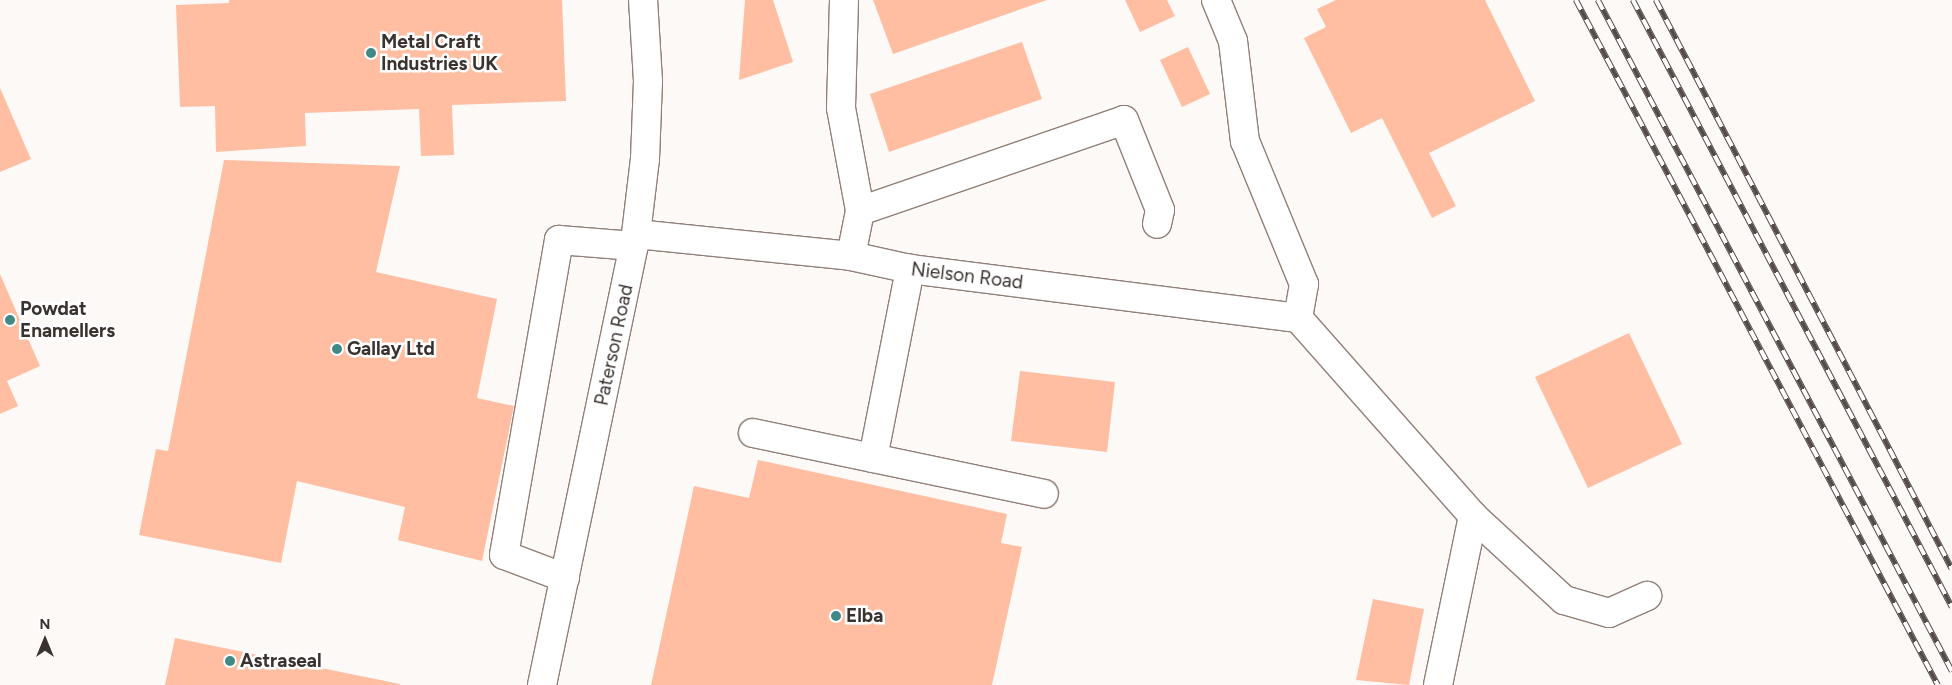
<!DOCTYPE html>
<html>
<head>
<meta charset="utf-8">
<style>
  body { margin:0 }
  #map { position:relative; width:1952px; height:685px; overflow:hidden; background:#fdf9f7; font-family:Figtree,sans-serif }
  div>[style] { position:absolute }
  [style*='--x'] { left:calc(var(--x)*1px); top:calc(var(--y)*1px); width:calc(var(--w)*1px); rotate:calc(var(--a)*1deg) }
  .building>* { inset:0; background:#ffbea2 }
  .roads { filter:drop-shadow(1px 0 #917f77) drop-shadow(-1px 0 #917f77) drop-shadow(0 1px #917f77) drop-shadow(0 -1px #917f77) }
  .minor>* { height:28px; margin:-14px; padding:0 14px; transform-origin:14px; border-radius:14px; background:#fff }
  .rail>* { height:5.5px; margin-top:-2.75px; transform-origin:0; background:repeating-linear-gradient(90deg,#fff 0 11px,#534c49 0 22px); box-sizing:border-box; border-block:1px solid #534c49 }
  .dots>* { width:14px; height:14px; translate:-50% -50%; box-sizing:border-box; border:2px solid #fff; border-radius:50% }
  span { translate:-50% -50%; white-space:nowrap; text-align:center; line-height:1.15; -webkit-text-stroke:5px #fff; paint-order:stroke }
  .poi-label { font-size:19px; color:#3a322f; font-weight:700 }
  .left { translate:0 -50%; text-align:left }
  .street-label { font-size:19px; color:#3a322f }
  .north { position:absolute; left:20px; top:615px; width:50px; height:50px; -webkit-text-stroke:4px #fff; paint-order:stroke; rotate:0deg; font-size:14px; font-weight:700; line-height:20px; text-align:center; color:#3a322f }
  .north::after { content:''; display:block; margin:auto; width:18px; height:22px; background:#3a322f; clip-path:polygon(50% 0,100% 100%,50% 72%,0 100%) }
</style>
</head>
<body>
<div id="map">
  <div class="building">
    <i style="clip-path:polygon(229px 0,562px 0,566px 101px,452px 105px,454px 155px,421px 156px,419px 109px,305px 113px,306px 146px,216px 152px,215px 106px,180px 107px,176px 5px,229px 3px)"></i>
    <i style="clip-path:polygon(745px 0,773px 0,793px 62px,739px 80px)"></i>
    <i style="clip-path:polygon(873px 0,1047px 0,893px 54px)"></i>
    <i style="clip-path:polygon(1125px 0,1167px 0,1175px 16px,1140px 32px)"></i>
    <i style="clip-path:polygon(1336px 0,1485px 0,1535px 101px,1429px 153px,1456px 206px,1432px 218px,1382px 118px,1351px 133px,1304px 38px,1326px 27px,1317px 9px)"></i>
    <i style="clip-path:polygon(1022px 42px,1042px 99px,889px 152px,870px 94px)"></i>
    <i style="clip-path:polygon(1188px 47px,1210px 94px,1182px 107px,1160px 60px)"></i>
    <i style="clip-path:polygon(0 88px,31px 159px,0 172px)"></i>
    <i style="clip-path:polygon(224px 160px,400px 166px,376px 272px,497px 299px,477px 398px,514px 406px,482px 561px,398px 540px,405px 507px,297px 481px,281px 563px,139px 535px,156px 449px,168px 451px)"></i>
    <i style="clip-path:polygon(0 274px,40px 366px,7px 381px,18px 406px,0 414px)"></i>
    <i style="clip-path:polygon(1629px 333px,1682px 444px,1588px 488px,1535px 377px)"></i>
    <i style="clip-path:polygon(1020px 371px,1115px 382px,1107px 452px,1011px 441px)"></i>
    <i style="clip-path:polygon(758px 460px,1007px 514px,1001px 543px,1022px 547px,992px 685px,651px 685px,694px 486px,749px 498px)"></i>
    <i style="clip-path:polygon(1373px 599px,1424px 609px,1409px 685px,1356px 680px)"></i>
    <i style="clip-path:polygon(175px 638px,400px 684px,400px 685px,165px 685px)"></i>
  </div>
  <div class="roads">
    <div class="minor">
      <i style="--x:844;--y:0;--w:108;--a:91.6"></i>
      <i style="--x:841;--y:108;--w:105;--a:79.5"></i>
      <i style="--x:860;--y:211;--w:46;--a:101.3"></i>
      <i style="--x:1216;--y:0;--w:44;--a:67.5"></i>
      <i style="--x:1233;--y:41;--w:101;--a:83.2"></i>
      <i style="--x:1245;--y:141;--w:155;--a:67.6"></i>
      <i style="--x:1304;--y:284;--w:35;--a:100"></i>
      <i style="--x:1298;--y:318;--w:264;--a:48.5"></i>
      <i style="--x:1473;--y:516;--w:124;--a:42.7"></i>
      <i style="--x:1564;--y:600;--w:47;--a:16.1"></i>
      <i style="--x:1609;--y:613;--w:42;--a:-24.1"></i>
      <i style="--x:860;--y:211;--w:279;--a:-19"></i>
      <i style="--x:1124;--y:120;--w:97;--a:68.2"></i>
      <i style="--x:1160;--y:210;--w:14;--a:102"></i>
      <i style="--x:636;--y:234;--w:216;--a:5.8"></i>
      <i style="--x:851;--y:256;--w:60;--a:12.4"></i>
      <i style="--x:910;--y:269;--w:391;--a:7.2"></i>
      <i style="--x:753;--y:433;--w:297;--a:11.8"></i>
      <i style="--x:873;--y:458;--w:193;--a:-78.9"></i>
      <i style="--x:565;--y:578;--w:65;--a:-159.3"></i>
      <i style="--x:504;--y:555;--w:320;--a:-80.1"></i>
      <i style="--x:559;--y:240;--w:75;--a:4.6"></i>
      <i style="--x:542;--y:685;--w:461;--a:-78.2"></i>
      <i style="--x:636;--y:234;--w:76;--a:-83.2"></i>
      <i style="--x:645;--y:159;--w:78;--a:-87.8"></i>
      <i style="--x:648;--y:81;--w:81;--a:-93.5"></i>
      <i style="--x:1438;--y:685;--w:173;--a:-78.3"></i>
    </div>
  </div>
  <div class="rail">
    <i style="--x:1576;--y:0;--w:775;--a:62.15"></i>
    <i style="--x:1598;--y:0;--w:759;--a:62.19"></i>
    <i style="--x:1633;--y:0;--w:686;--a:62.28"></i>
    <i style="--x:1656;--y:0;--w:641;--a:62.52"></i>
  </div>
  <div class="dots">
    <i style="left:371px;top:53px;background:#408987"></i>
    <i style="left:10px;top:320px;background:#408987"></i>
    <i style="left:337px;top:349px;background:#408987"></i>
    <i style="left:836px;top:616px;background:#408987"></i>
    <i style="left:230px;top:661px;background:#408987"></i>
  </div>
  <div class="poi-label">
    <span class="left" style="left:381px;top:53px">Metal Craft<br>Industries UK</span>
    <span class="left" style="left:20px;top:320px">Powdat<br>Enamellers</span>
    <span class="left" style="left:347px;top:349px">Gallay Ltd</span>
    <span class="left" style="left:846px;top:616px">Elba</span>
    <span class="left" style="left:240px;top:661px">Astraseal</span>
  </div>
  <div class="street-label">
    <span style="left:967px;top:276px;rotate:7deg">Nielson Road</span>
    <span style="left:614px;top:345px;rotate:-78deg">Paterson Road</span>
  </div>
  <div class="north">N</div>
</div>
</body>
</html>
